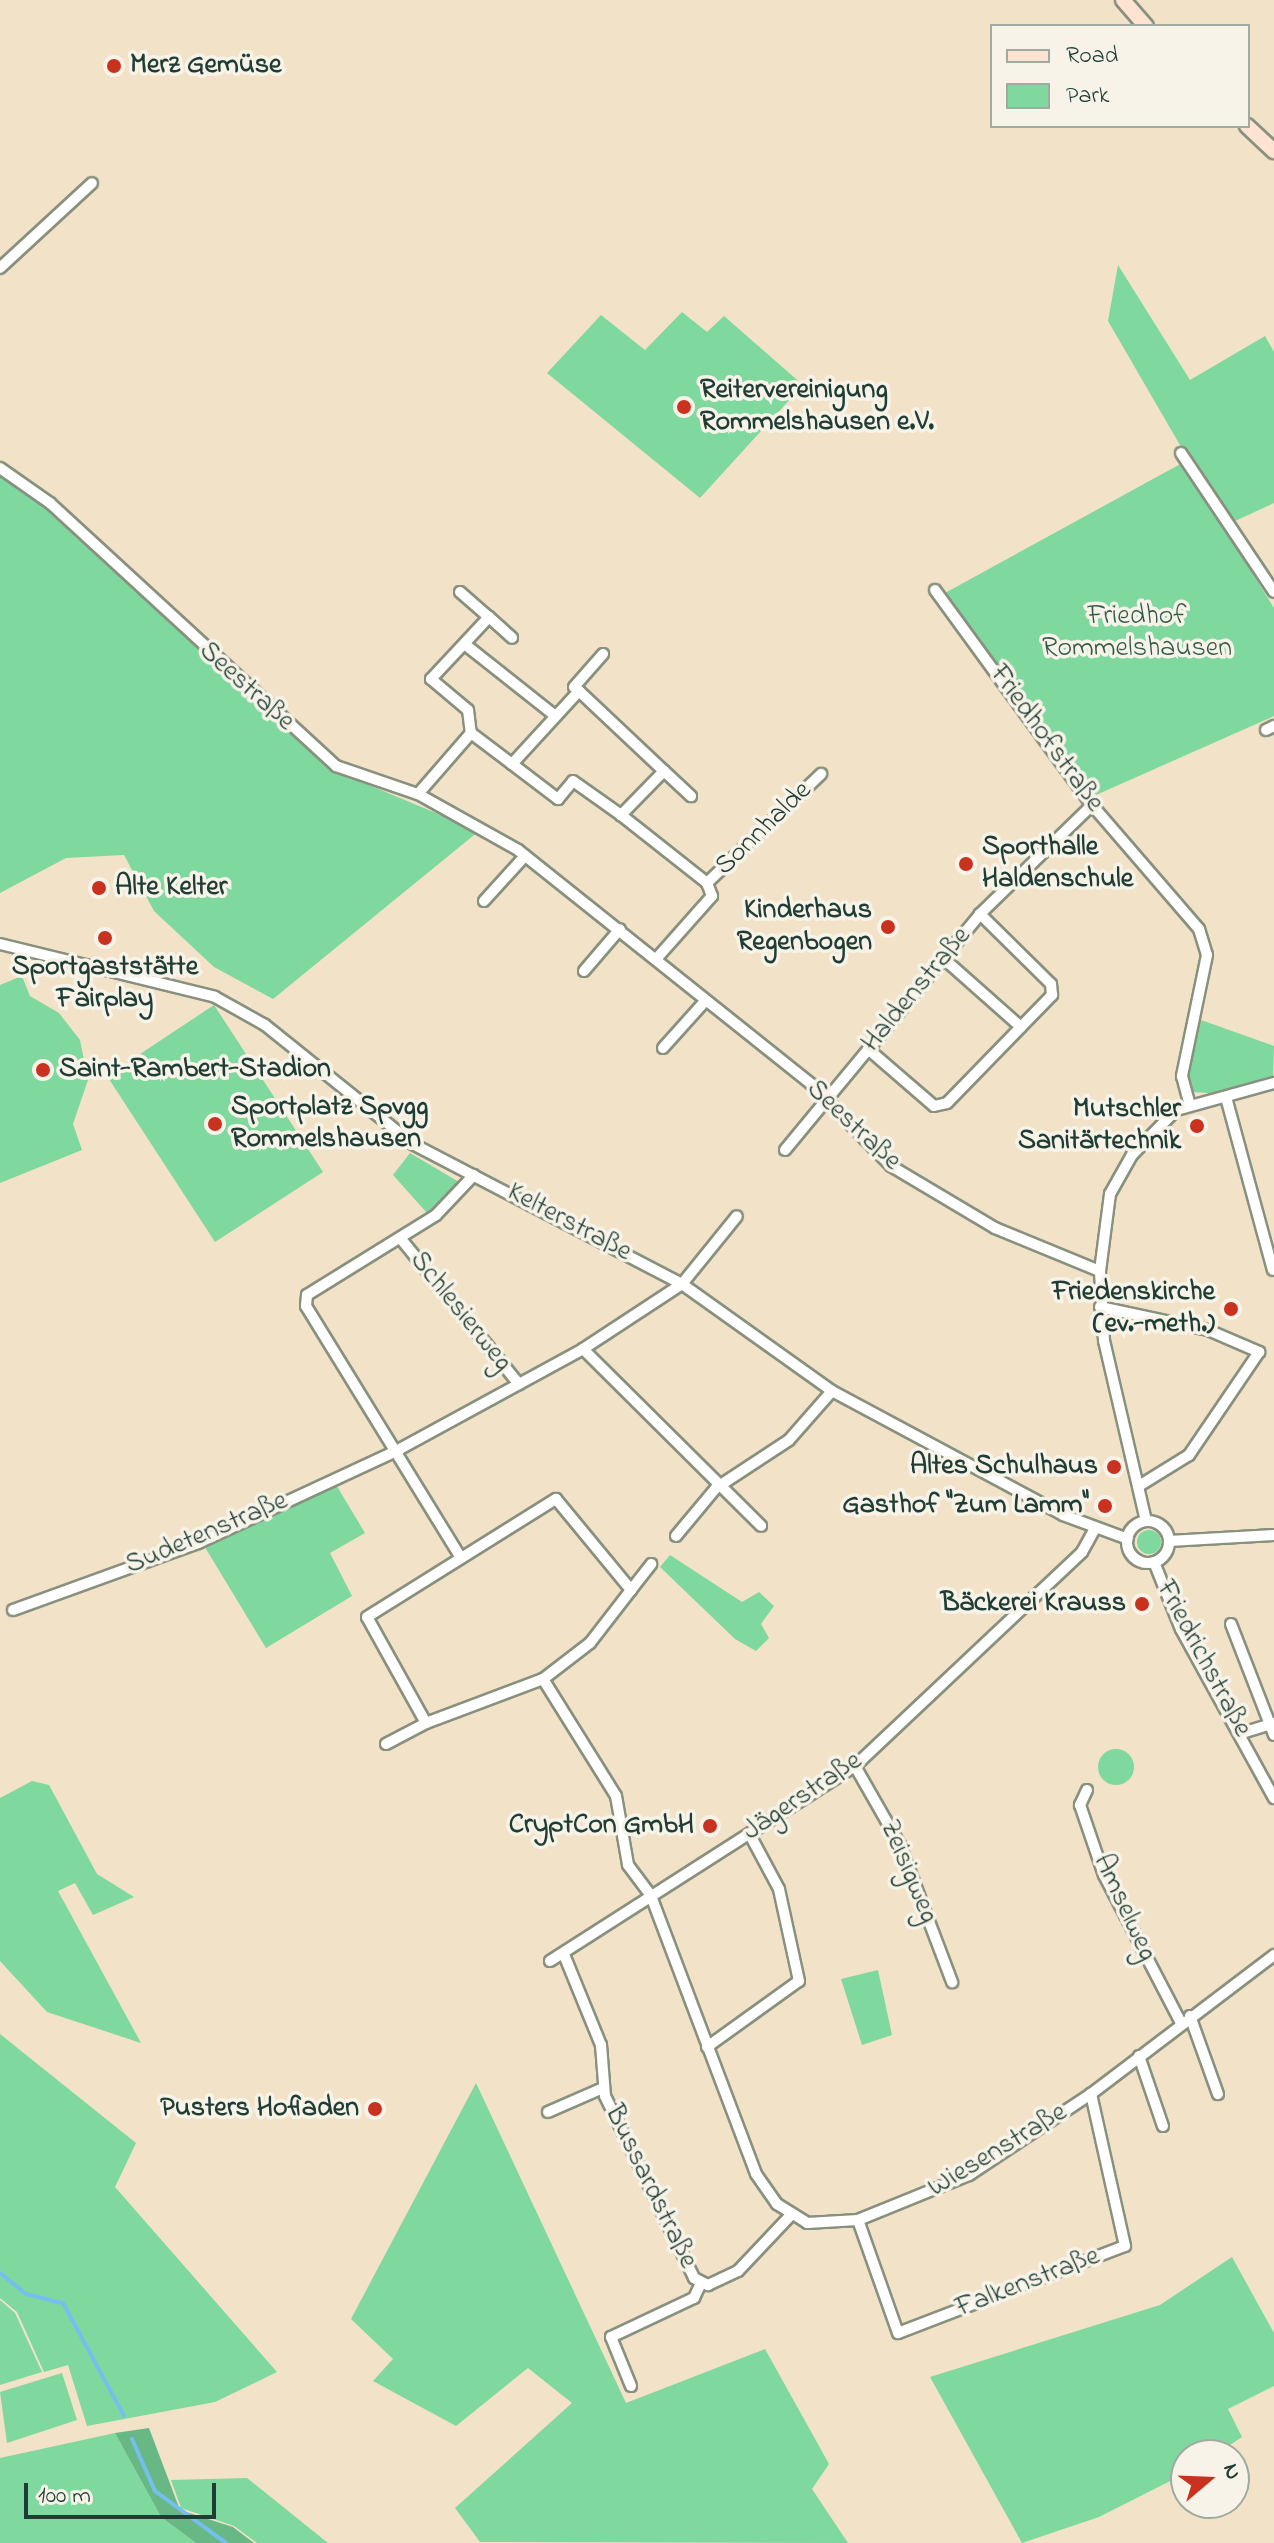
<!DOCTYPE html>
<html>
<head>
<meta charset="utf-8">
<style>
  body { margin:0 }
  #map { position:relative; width:1274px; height:2543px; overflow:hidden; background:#f2e2c8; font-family:"Indie Flower",sans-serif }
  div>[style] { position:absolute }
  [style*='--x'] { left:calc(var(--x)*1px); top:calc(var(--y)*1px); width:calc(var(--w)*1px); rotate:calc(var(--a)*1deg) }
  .green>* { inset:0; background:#7fd89e }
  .round { border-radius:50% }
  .forest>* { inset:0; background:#67b885 }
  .stream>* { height:4px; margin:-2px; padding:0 2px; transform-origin:2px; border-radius:2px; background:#75bfee }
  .roads { filter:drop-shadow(2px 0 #88907e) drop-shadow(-2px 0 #88907e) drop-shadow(0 2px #88907e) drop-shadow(0 -2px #88907e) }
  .street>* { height:10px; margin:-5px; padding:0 5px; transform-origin:5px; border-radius:5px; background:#fff }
  .street>.ring { margin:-5px; padding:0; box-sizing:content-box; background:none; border:10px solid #fff; border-radius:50% }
  .secondary>* { height:14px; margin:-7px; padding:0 7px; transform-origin:7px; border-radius:7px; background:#fee3d2 }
  .dots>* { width:22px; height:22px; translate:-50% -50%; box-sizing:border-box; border:4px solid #f7f3e8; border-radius:50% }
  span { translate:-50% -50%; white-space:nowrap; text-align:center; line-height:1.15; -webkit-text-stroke:7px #f7f3e8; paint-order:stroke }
  .poi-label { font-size:28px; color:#1f3d34; font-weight:700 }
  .left { translate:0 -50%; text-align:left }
  .right { translate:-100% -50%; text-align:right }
  .park-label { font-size:28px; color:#325c49 }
  .street-label { font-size:28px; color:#1f3d34 }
  .legend { position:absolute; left:990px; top:24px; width:260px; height:104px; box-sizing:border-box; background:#f7f3e8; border:2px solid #a1aaa0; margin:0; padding:10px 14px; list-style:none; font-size:24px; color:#1f3d34 }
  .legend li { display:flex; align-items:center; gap:16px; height:40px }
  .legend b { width:40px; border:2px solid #a1aaa0 }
  .north { position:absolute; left:1170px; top:2439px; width:80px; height:80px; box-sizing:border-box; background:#f7f3e8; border:2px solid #a1aaa0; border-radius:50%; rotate:71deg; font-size:22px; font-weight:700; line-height:32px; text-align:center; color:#1f3d34 }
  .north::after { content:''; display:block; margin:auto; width:28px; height:36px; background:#c8321e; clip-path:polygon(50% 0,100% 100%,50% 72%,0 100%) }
  .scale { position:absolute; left:24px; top:2483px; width:192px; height:36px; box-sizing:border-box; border:4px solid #1f3d34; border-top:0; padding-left:10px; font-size:24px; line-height:28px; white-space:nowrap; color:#1f3d34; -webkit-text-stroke:6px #f7f3e8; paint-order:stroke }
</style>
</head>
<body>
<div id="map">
  <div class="green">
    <i style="clip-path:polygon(1118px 265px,1190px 380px,1265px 336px,1274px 352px,1274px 503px,1233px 522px,1184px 452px,1108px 321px)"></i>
    <i style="clip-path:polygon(682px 312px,707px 332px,724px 316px,803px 385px,700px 498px,547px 373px,601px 315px,645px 350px)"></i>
    <i style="clip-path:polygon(1184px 462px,1274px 608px,1274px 716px,1096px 795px,945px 593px)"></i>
    <i style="clip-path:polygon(0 476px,49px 510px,333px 770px,479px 831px,273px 999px,214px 967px,154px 911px,124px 855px,66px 858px,0 893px)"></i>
    <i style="clip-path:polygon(22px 976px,30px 996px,59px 1013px,80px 1040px,88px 1080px,73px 1124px,82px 1150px,0 1183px,0 985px)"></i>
    <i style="clip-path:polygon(214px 1005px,323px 1172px,215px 1242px,107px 1076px)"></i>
    <i style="clip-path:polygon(1201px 1020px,1274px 1046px,1273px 1077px,1225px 1094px,1192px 1092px,1187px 1075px)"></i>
    <i style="clip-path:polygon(410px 1153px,459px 1182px,427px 1213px,393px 1175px)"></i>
    <i style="clip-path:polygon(335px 1483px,365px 1533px,330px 1553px,352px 1596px,266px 1648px,203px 1544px)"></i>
    <i class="round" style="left:1137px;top:1530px;width:24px;height:24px"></i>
    <i style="clip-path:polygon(670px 1555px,742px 1602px,759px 1592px,774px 1606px,761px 1624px,769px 1638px,756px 1651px,735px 1639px,660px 1567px)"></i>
    <i class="round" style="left:1098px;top:1749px;width:36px;height:36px"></i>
    <i style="clip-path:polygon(32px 1781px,49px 1785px,97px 1874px,134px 1897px,93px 1915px,75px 1883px,58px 1891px,141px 2043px,47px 2012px,0 1961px,0 1798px)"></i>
    <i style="clip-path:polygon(878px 1970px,892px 2035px,862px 2045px,841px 1979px)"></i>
    <i style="clip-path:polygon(0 2034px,136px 2143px,115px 2187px,277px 2372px,215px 2402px,87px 2426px,68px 2365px,44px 2372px,17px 2312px,0 2298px)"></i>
    <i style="clip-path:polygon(476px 2083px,626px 2403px,765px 2349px,829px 2464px,812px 2489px,848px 2543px,480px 2542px,455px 2508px,572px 2403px,528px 2368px,456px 2426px,373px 2381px,393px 2359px,351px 2319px)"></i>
    <i style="clip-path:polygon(1232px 2257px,1274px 2333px,1274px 2386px,1228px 2409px,1242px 2437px,1215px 2455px,1186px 2455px,1186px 2473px,1099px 2517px,1022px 2543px,930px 2377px,1160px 2305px)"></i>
    <i style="clip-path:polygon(0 2300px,15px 2313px,42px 2372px,0 2385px)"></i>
    <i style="clip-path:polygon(62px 2373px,77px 2420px,7px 2443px,0 2392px)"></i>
    <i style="clip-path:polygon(115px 2433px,161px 2517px,196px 2543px,0 2543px,0 2458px)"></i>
    <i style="clip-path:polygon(247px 2478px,328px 2543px,257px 2543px,234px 2526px,181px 2508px,171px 2480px)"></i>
  </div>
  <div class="forest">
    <i style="clip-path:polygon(149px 2428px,180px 2510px,233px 2527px,254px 2543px,196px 2543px,161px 2517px,115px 2433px)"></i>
  </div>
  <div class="stream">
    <i style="--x:0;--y:2273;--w:33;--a:39"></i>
    <i style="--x:26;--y:2294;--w:38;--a:14"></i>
    <i style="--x:63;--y:2303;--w:128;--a:61.6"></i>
    <i style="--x:132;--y:2439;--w:57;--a:66.1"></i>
    <i style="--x:155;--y:2491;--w:88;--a:36.2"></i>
  </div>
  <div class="roads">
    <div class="street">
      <i style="--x:0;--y:268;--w:125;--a:-42.7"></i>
      <i style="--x:1181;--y:453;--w:167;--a:56.2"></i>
      <i style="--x:0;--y:468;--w:61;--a:35"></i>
      <i style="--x:50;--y:503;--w:389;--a:42.6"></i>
      <i style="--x:336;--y:766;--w:87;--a:18.9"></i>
      <i style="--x:418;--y:794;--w:115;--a:29.2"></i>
      <i style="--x:518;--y:850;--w:375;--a:38.6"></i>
      <i style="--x:811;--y:1084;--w:115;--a:45.7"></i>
      <i style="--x:891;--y:1166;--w:121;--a:30.8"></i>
      <i style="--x:995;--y:1228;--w:113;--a:22.3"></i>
      <i style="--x:935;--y:590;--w:266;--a:53.9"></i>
      <i style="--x:1092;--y:805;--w:164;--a:49.2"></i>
      <i style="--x:1199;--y:929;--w:27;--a:73"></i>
      <i style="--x:1207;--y:955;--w:124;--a:101.7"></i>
      <i style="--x:1182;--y:1076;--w:30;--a:75"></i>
      <i style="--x:460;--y:592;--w:38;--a:41"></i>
      <i style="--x:489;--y:617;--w:85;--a:133.1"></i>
      <i style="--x:431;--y:679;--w:48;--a:40"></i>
      <i style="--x:468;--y:710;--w:23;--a:83"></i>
      <i style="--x:489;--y:617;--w:31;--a:42"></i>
      <i style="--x:467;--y:646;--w:111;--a:38.4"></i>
      <i style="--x:579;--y:691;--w:6;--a:-141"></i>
      <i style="--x:574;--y:687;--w:44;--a:-48.7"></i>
      <i style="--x:1266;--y:730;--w:9;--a:-27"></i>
      <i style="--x:512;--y:764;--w:58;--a:37.3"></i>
      <i style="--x:558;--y:799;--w:23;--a:-50"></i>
      <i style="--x:573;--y:781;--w:59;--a:35.3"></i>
      <i style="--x:664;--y:771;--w:37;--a:43"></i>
      <i style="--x:418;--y:794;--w:81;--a:-49"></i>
      <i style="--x:471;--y:733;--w:51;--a:37.1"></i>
      <i style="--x:512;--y:764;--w:99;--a:-47.5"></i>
      <i style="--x:579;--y:691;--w:117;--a:43.3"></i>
      <i style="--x:664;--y:771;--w:62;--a:134.3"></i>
      <i style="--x:621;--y:815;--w:110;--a:38.3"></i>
      <i style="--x:484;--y:901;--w:61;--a:-47.7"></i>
      <i style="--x:0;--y:944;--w:221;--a:13.8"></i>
      <i style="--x:215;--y:997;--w:57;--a:29.2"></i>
      <i style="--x:265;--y:1025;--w:190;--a:38.8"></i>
      <i style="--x:413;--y:1144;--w:303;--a:27.5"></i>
      <i style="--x:682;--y:1284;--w:184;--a:35.5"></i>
      <i style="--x:832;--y:1391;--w:262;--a:28.2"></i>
      <i style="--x:1063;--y:1515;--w:69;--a:20.3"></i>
      <i style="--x:657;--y:958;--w:83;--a:-48.4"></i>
      <i style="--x:712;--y:896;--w:14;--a:-111"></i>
      <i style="--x:707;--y:883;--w:158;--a:-43.7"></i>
      <i style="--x:943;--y:958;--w:104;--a:41.5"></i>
      <i style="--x:584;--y:971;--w:55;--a:-49.4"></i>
      <i style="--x:663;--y:1048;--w:64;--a:-48.1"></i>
      <i style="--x:868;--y:1049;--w:87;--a:40.8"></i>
      <i style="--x:934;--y:1106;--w:13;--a:-13"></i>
      <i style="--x:947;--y:1103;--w:151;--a:-45.8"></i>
      <i style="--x:1052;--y:995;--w:11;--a:-95"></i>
      <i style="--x:1051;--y:984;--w:100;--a:-135.4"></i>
      <i style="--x:1227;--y:1101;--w:175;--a:74.8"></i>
      <i style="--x:785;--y:1150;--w:306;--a:-50.4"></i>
      <i style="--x:980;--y:914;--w:156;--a:-44.2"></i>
      <i style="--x:401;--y:1239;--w:187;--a:50.9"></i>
      <i style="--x:1100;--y:1307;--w:110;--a:12"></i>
      <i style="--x:1208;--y:1330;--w:56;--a:23.3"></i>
      <i style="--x:1259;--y:1352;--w:125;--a:124.2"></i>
      <i style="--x:1189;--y:1455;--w:59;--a:148.2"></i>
      <i style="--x:583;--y:1349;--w:251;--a:44.8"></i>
      <i style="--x:556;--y:1499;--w:118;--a:50.5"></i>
      <i style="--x:631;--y:1590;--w:67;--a:127.7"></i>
      <i style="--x:590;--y:1643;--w:59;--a:142.5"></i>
      <i style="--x:543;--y:1679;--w:125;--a:159.4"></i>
      <i style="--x:426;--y:1723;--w:121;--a:-119.1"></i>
      <i style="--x:367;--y:1617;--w:223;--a:-32"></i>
      <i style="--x:1146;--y:1521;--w:185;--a:-103.1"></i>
      <i style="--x:1104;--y:1341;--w:70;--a:-93.3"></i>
      <i style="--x:1100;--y:1271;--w:78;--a:-82.6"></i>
      <i style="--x:1110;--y:1194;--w:45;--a:-60.6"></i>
      <i style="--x:1132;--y:1155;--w:63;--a:-45.6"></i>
      <i style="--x:1176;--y:1110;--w:102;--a:-15.4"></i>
      <i class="ring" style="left:1127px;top:1521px;width:32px;height:32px"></i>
      <i style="--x:676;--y:1536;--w:62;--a:-50.2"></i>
      <i style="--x:716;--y:1488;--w:87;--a:-33.3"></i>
      <i style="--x:789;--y:1440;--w:65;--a:-48.7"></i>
      <i style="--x:1169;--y:1541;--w:105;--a:-3.3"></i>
      <i style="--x:461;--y:1558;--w:296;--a:-121.6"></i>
      <i style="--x:306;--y:1306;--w:11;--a:-85"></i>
      <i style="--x:307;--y:1295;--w:152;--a:-31.8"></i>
      <i style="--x:436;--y:1215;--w:55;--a:-46.5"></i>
      <i style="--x:1154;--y:1562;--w:72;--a:68.1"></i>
      <i style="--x:1181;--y:1629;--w:193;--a:61.2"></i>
      <i style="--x:631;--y:1590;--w:33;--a:-52"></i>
      <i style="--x:13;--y:1610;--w:197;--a:-19.9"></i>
      <i style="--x:198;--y:1543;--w:221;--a:-24.9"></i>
      <i style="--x:398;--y:1450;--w:211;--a:-28.6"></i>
      <i style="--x:583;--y:1349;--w:118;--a:-33.3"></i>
      <i style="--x:682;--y:1284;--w:87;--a:-51"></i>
      <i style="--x:1231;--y:1624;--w:119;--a:68.8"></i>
      <i style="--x:543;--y:1679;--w:138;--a:58"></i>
      <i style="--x:616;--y:1796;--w:70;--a:80.1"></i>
      <i style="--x:628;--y:1865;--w:39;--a:53"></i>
      <i style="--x:651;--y:1896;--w:297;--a:69.3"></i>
      <i style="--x:756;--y:2174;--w:37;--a:55"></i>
      <i style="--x:777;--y:2204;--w:36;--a:32"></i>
      <i style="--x:807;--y:2223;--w:51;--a:-3.4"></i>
      <i style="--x:858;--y:2220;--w:120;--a:-22.1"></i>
      <i style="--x:969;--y:2175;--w:146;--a:-33.6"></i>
      <i style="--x:1091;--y:2094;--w:230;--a:-37.2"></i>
      <i style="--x:1242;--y:1733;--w:34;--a:-17"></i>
      <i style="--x:386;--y:1744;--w:45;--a:-27.7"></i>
      <i style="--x:855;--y:1766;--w:91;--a:60.3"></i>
      <i style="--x:900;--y:1845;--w:147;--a:69.2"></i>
      <i style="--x:1087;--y:1790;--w:17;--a:115"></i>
      <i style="--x:1080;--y:1805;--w:74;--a:71.1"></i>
      <i style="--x:1104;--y:1875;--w:167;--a:62.5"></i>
      <i style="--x:565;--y:1957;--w:95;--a:67.8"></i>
      <i style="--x:601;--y:2045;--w:51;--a:85.5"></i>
      <i style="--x:605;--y:2096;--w:203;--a:63.9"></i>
      <i style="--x:694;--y:2278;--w:16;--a:27"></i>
      <i style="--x:708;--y:2285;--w:33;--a:-25"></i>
      <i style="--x:738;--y:2271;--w:77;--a:-46.6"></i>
      <i style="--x:550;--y:1961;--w:362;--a:-32.6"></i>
      <i style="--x:855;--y:1766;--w:312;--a:-43.3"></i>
      <i style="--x:1082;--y:1552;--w:26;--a:-61"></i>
      <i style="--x:1190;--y:2016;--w:83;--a:70.3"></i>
      <i style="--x:707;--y:2047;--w:113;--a:-35.7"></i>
      <i style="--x:799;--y:1981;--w:94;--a:-102.3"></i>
      <i style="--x:779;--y:1889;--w:61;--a:-118.2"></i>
      <i style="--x:1139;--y:2056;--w:74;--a:71.1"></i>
      <i style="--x:548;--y:2112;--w:60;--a:-23.6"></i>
      <i style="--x:858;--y:2220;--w:120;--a:70.5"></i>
      <i style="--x:898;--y:2333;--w:243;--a:-21"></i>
      <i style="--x:1125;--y:2246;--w:156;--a:-102.6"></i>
      <i style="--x:631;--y:2386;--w:53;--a:-112.2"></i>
      <i style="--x:611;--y:2337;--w:92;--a:-25.2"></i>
      <i style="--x:694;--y:2298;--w:17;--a:-65"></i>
    </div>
    <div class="secondary">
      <i style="--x:1123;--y:0;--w:35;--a:49"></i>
      <i style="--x:1247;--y:126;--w:37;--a:43"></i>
    </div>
  </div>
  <div class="dots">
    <i style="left:114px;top:66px;background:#c8321e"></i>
    <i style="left:684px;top:407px;background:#c8321e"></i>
    <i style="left:966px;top:864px;background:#c8321e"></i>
    <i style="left:99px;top:888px;background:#c8321e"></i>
    <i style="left:888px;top:927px;background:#c8321e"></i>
    <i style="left:105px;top:938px;background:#c8321e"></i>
    <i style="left:43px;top:1070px;background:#c8321e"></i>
    <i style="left:215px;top:1124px;background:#c8321e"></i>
    <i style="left:1197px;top:1126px;background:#c8321e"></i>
    <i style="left:1231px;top:1309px;background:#c8321e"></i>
    <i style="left:1114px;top:1467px;background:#c8321e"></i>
    <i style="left:1105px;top:1506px;background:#c8321e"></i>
    <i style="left:1142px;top:1604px;background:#c8321e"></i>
    <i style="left:710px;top:1826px;background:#c8321e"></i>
    <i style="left:375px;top:2109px;background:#c8321e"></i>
  </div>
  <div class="poi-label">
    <span class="left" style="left:130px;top:66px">Merz Gemüse</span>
    <span class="left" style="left:700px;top:407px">Reitervereinigung<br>Rommelshausen e.V.</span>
    <span class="left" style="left:982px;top:864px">Sporthalle<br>Haldenschule</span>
    <span class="left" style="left:115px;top:888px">Alte Kelter</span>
    <span class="right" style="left:872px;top:927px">Kinderhaus<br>Regenbogen</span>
    <span style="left:105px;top:984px">Sportgaststätte<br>Fairplay</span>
    <span class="left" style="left:59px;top:1070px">Saint-Rambert-Stadion</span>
    <span class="left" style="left:231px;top:1124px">Sportplatz Spvgg<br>Rommelshausen</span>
    <span class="right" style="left:1181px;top:1126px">Mutschler<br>Sanitärtechnik</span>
    <span class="right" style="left:1215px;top:1309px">Friedenskirche<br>(ev.-meth.)</span>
    <span class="right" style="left:1098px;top:1467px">Altes Schulhaus</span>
    <span class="right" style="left:1089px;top:1506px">Gasthof "Zum Lamm"</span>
    <span class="right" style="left:1126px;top:1604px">Bäckerei Krauss</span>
    <span class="right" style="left:694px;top:1826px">CryptCon GmbH</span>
    <span class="right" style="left:359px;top:2109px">Pusters Hofladen</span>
  </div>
  <div class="park-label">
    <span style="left:1137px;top:633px">Friedhof<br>Rommelshausen</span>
  </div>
  <div class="street-label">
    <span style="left:246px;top:687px;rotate:42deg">Seestraße</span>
    <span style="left:1046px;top:739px;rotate:54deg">Friedhofstraße</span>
    <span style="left:764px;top:829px;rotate:-44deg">Sonnhalde</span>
    <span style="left:917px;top:990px;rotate:-50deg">Haldenstraße</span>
    <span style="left:853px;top:1126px;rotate:43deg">Seestraße</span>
    <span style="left:569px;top:1223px;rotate:28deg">Kelterstraße</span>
    <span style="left:460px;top:1312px;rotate:51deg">Schlesierweg</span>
    <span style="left:207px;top:1534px;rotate:-23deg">Sudetenstraße</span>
    <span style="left:1203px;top:1659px;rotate:62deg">Friedrichstraße</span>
    <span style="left:803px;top:1797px;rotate:-34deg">Jägerstraße</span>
    <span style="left:908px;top:1872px;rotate:67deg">Zeisigweg</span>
    <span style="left:1124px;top:1908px;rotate:65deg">Amselweg</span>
    <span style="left:998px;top:2151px;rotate:-31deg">Wiesenstraße</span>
    <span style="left:650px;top:2187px;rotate:64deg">Bussardstraße</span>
    <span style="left:1028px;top:2283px;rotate:-21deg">Falkenstraße</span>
  </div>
  <ul class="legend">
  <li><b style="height:10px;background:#fee3d2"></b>Road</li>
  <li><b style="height:22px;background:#7fd89e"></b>Park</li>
  </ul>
  <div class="north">N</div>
  <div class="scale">100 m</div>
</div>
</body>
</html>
